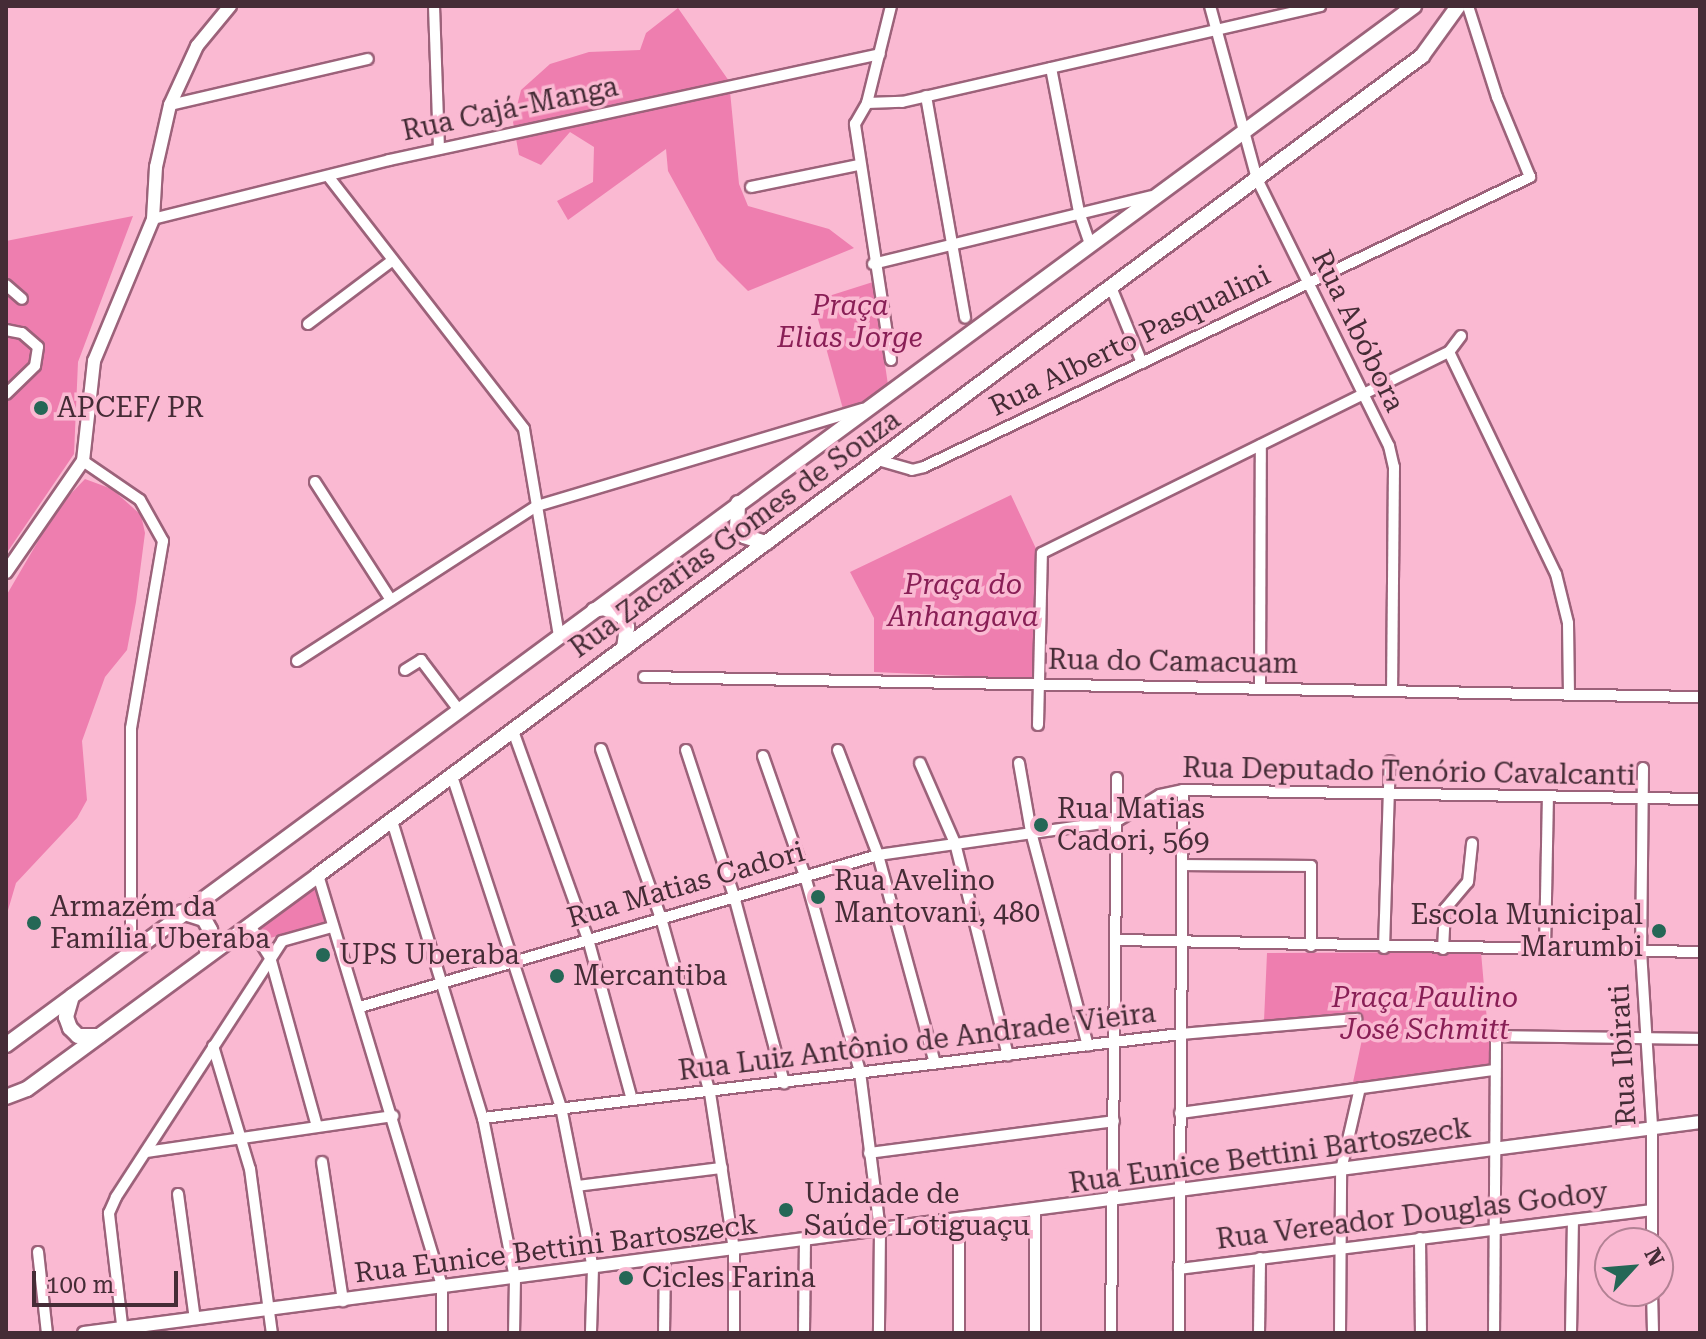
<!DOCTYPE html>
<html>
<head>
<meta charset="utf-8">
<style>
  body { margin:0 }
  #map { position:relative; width:1706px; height:1339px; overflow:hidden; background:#fab9d2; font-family:"Roboto Serif",serif }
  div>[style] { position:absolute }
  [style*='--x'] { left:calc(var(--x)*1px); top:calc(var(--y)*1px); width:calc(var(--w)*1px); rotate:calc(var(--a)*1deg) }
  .green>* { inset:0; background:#ee7eaf }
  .roads { filter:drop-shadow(2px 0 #9c627a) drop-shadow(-2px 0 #9c627a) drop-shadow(0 2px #9c627a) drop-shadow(0 -2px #9c627a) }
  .minor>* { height:10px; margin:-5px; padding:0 5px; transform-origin:5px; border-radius:5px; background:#fff }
  .tertiary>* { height:12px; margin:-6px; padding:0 6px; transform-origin:6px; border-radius:6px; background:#fff }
  .secondary>* { height:14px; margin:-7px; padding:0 7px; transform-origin:7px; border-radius:7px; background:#fff }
  .dots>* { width:22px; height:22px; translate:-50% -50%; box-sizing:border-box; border:4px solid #fab9d2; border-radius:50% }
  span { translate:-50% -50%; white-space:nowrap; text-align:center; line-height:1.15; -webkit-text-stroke:7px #fab9d2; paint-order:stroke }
  .street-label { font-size:28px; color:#452c36 }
  .park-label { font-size:28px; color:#891f56; font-style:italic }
  .poi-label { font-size:28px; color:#452c36 }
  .left { translate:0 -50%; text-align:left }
  .right { translate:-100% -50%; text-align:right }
  .frame { position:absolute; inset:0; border:8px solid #452c36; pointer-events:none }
  .north { position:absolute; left:1594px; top:1227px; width:80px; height:80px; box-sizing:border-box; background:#fab9d2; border:2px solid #b28194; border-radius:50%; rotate:64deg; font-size:22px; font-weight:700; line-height:32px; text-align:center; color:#452c36 }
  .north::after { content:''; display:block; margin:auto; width:28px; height:36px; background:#256756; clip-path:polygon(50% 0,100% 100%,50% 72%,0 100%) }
  .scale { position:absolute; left:32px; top:1271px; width:146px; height:36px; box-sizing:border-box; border:4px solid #452c36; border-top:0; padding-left:10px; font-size:24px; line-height:28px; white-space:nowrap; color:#452c36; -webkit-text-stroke:6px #fab9d2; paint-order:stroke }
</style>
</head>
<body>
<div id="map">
  <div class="green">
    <i style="clip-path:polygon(678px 8px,729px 81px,739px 184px,748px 206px,829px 229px,854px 248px,748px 291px,717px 260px,668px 171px,666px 149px,568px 220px,557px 201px,593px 182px,594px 147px,570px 132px,541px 165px,519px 155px,513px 122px,521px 90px,550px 64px,589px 52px,640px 50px,646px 33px)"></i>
    <i style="clip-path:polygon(133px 216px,78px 362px,74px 454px,6px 554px,6px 241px)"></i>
    <i style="clip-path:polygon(873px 282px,888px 385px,867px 403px,843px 409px,813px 301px)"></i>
    <i style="clip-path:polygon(85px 479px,112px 489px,141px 515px,145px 533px,136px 602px,127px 650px,105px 677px,82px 741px,87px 800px,77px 818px,16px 883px,6px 917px,6px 596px,58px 507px)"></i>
    <i style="clip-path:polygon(1011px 495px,1039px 555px,1035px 679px,874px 672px,874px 618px,850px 572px)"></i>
    <i style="clip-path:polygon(316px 885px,327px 922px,270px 938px,262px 932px,261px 924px)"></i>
    <i style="clip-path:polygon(1481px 952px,1491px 1066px,1352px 1087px,1365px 1025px,1355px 1015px,1264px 1021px,1267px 953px)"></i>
  </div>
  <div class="roads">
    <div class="minor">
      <i style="--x:434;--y:6;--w:143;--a:88"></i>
      <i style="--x:1210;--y:6;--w:179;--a:74.8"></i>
      <i style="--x:1257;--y:179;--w:298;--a:63.7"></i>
      <i style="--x:1389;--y:446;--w:22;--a:77"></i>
      <i style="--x:1394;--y:467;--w:222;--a:90.5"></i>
      <i style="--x:1051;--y:68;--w:147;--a:79"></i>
      <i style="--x:1079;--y:212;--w:34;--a:71"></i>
      <i style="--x:926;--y:96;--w:225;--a:80"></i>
      <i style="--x:867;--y:103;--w:35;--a:-2"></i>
      <i style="--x:902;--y:102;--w:429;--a:-12.9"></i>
      <i style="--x:170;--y:105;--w:203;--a:-13.1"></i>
      <i style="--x:328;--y:176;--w:320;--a:52.2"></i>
      <i style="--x:524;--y:429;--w:211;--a:80.4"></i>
      <i style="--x:751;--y:187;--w:109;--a:-11.6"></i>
      <i style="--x:153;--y:219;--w:243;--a:-14"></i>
      <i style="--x:389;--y:160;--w:502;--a:-12.18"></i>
      <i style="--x:873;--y:264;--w:286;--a:-13.7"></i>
      <i style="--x:6;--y:285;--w:21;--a:41"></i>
      <i style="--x:1111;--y:287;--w:82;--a:67.8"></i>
      <i style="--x:308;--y:324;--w:106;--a:-37"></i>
      <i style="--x:6;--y:330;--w:16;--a:11"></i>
      <i style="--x:22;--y:333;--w:21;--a:41"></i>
      <i style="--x:38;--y:347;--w:19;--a:99"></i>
      <i style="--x:35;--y:366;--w:40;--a:136"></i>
      <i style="--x:1449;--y:352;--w:246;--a:64.3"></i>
      <i style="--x:1556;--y:574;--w:50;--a:76.2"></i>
      <i style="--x:1568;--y:623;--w:71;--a:89.2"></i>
      <i style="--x:891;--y:360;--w:239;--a:-98.7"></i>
      <i style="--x:855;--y:124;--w:24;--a:-60"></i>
      <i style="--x:867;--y:103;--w:100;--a:-76.1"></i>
      <i style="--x:878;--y:460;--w:35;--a:16"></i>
      <i style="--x:912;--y:470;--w:12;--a:-14"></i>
      <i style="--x:924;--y:467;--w:672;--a:-25.57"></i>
      <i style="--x:1530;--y:177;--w:87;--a:-112.4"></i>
      <i style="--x:1497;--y:97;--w:96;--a:-107.7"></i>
      <i style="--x:83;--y:461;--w:69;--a:34.4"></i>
      <i style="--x:140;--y:500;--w:47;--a:60.7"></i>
      <i style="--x:163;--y:541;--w:190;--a:99.7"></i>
      <i style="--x:131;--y:728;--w:222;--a:90"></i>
      <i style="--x:315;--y:482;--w:140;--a:57.2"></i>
      <i style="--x:297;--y:661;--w:286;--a:-32.9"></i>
      <i style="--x:537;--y:506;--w:340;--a:-16.6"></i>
      <i style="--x:405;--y:670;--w:19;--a:-32"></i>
      <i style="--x:421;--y:660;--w:63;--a:52.8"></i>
      <i style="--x:644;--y:677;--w:1056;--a:1.09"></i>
      <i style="--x:1260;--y:687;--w:242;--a:-89.8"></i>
      <i style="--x:1038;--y:725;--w:172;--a:-88.7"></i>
      <i style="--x:1042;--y:553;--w:454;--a:-26.3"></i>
      <i style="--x:1449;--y:352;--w:20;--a:-53"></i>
      <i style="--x:513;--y:731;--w:221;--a:70.2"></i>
      <i style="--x:588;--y:939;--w:167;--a:74.7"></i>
      <i style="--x:601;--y:749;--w:179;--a:70.5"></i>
      <i style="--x:661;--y:918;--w:182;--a:74.4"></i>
      <i style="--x:710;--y:1093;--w:159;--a:81.3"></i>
      <i style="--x:734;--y:1250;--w:83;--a:90"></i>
      <i style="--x:686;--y:750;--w:154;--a:71.8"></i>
      <i style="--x:734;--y:896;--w:194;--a:75"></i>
      <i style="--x:838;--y:750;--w:112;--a:69.1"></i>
      <i style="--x:878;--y:855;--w:216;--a:74.7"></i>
      <i style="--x:763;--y:756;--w:127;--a:70.7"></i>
      <i style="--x:805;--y:876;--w:204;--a:74.3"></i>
      <i style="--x:860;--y:1072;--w:160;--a:82.8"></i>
      <i style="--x:880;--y:1231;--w:102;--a:90.6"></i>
      <i style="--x:920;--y:763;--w:87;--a:66.4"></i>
      <i style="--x:955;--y:843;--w:219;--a:76"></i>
      <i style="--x:1019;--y:763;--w:70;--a:80.1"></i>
      <i style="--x:1031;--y:832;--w:221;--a:75.1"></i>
      <i style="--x:1643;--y:768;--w:183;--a:90.6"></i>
      <i style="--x:1641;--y:951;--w:177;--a:86.4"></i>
      <i style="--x:1652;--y:1128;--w:115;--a:90"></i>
      <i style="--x:452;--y:776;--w:348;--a:71.8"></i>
      <i style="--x:561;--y:1107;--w:164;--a:78.8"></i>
      <i style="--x:593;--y:1268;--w:65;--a:91.8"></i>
      <i style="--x:392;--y:821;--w:311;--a:73"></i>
      <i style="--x:483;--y:1118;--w:163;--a:78.7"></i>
      <i style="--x:515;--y:1278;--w:55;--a:91"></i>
      <i style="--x:1182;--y:865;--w:129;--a:0.4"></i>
      <i style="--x:1311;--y:866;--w:80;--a:90"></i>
      <i style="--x:318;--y:875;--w:430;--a:73.2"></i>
      <i style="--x:442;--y:1287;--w:46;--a:90"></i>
      <i style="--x:249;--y:924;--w:39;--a:58"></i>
      <i style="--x:270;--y:957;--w:176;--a:74.5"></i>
      <i style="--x:1118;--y:940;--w:582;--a:1.18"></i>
      <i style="--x:1384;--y:948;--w:187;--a:-88.2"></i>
      <i style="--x:1443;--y:949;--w:40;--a:-87.1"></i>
      <i style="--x:1445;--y:909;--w:35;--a:-50"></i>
      <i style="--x:1468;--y:882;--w:39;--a:-84"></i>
      <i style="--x:1545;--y:950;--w:154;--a:-88.9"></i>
      <i style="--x:360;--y:1007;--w:540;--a:-16.35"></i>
      <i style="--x:878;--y:855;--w:241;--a:-8.1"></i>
      <i style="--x:1117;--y:821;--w:50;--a:-31.2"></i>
      <i style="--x:1160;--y:795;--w:24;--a:-12"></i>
      <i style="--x:1183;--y:790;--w:517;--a:1"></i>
      <i style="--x:213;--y:1046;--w:128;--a:73.3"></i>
      <i style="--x:250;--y:1169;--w:165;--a:82.4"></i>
      <i style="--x:1180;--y:1113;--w:318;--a:-7.8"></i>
      <i style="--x:483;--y:1118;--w:702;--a:-6.87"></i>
      <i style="--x:1180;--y:1034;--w:177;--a:-4.9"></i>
      <i style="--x:146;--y:1152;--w:250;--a:-8.3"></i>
      <i style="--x:869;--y:1153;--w:247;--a:-7.4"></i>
      <i style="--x:322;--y:1162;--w:141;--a:81.4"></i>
      <i style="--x:577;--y:1186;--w:146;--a:-7.1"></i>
      <i style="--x:178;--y:1194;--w:126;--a:82.3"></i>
      <i style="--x:1420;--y:1238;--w:95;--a:89.4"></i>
      <i style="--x:38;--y:1252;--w:81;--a:83.7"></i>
      <i style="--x:1179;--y:1269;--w:476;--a:-7.1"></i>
      <i style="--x:1652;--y:1291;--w:42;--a:88.6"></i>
      <i style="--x:123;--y:1333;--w:121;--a:-96.7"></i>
      <i style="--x:109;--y:1213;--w:17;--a:-66"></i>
      <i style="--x:116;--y:1197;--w:305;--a:-57"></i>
      <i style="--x:282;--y:941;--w:52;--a:-15.6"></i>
      <i style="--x:664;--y:1333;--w:74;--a:-89.2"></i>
      <i style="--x:804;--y:1333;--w:92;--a:-89.4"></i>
      <i style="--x:959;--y:1333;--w:112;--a:-90"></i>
      <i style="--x:1035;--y:1333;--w:122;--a:-90"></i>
      <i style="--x:1111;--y:1333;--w:555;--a:-89.38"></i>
      <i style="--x:1179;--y:1333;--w:543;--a:-89.58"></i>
      <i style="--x:1259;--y:1333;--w:75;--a:-89.2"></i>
      <i style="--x:1340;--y:1333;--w:163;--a:-89.6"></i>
      <i style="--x:1341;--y:1170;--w:84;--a:-77"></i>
      <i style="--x:1494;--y:1333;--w:297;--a:-89.6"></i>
      <i style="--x:1496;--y:1036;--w:204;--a:0.8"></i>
      <i style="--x:1571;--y:1333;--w:113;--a:-89"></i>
    </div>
    <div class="tertiary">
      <i style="--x:6;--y:572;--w:135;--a:-55.3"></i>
      <i style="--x:83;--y:461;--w:101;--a:-83.7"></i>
      <i style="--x:94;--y:361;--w:154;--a:-67.4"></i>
      <i style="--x:153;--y:219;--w:52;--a:-86.7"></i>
      <i style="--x:156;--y:167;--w:64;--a:-77.3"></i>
      <i style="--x:170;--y:105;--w:65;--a:-65.4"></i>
      <i style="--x:197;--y:46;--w:52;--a:-50.5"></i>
      <i style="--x:84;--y:1333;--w:1630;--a:-7.44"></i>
    </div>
    <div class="secondary">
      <i style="--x:738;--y:503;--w:23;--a:92"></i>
      <i style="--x:737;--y:526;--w:12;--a:55"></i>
      <i style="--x:744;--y:536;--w:23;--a:18"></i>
      <i style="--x:594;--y:610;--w:10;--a:-11"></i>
      <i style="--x:604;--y:608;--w:21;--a:25"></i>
      <i style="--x:623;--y:617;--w:11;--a:68"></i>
      <i style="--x:627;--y:627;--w:21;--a:98"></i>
      <i style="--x:182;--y:912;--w:23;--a:18"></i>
      <i style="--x:204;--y:919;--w:13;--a:61"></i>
      <i style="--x:210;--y:930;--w:25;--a:97"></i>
      <i style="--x:72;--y:996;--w:22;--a:106"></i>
      <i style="--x:66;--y:1017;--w:12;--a:70"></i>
      <i style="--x:70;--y:1028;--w:11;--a:45"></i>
      <i style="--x:78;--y:1036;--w:21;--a:0"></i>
      <i style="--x:6;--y:1045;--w:1750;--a:-36.42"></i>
      <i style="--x:6;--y:1097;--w:22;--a:-21"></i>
      <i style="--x:27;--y:1089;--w:361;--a:-36.3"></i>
      <i style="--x:318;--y:875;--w:1375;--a:-36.57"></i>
      <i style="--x:1422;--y:56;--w:62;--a:-54.2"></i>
    </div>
  </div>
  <div class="dots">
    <i style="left:41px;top:408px;background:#256756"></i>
    <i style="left:1041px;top:825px;background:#256756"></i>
    <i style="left:818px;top:897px;background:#256756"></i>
    <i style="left:34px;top:923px;background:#256756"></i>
    <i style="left:1659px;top:931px;background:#256756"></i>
    <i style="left:323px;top:955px;background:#256756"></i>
    <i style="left:557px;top:976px;background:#256756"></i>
    <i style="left:786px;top:1210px;background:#256756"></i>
    <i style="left:626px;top:1278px;background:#256756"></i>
  </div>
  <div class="street-label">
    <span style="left:510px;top:109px;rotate:-12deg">Rua Cajá-Manga</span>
    <span style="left:1358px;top:331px;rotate:64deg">Rua Abóbora</span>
    <span style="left:1130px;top:341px;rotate:-26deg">Rua Alberto Pasqualini</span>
    <span style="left:735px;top:534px;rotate:-36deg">Rua Zacarias Gomes de Souza</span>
    <span style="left:1173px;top:662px;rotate:1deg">Rua do Camacuam</span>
    <span style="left:1409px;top:772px;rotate:1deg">Rua Deputado Tenório Cavalcanti</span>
    <span style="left:686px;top:885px;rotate:-16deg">Rua Matias Cadori</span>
    <span style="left:917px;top:1042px;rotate:-7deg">Rua Luiz Antônio de Andrade Vieira</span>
    <span style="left:1623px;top:1055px;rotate:-93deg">Rua Ibirati</span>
    <span style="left:1270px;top:1156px;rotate:-8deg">Rua Eunice Bettini Bartoszeck</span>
    <span style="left:1412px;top:1216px;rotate:-7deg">Rua Vereador Douglas Godoy</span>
    <span style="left:556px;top:1249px;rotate:-7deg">Rua Eunice Bettini Bartoszeck</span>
  </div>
  <div class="park-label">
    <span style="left:850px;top:322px">Praça<br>Elias Jorge</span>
    <span style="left:963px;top:601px">Praça do<br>Anhangava</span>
    <span style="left:1425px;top:1014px">Praça Paulino<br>José Schmitt</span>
  </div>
  <div class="poi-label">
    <span class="left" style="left:57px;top:408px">APCEF/ PR</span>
    <span class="left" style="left:1057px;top:825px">Rua Matias<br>Cadori, 569</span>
    <span class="left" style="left:834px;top:897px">Rua Avelino<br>Mantovani, 480</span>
    <span class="left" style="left:50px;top:923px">Armazém da<br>Família Uberaba</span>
    <span class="right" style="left:1643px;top:931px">Escola Municipal<br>Marumbi</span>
    <span class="left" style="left:339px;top:955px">UPS Uberaba</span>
    <span class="left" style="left:573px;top:976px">Mercantiba</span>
    <span class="left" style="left:804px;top:1210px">Unidade de<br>Saúde Lotiguaçu</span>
    <span class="left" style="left:642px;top:1278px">Cicles Farina</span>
  </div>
  <div class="frame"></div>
  <div class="north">N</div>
  <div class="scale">100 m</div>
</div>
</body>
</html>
